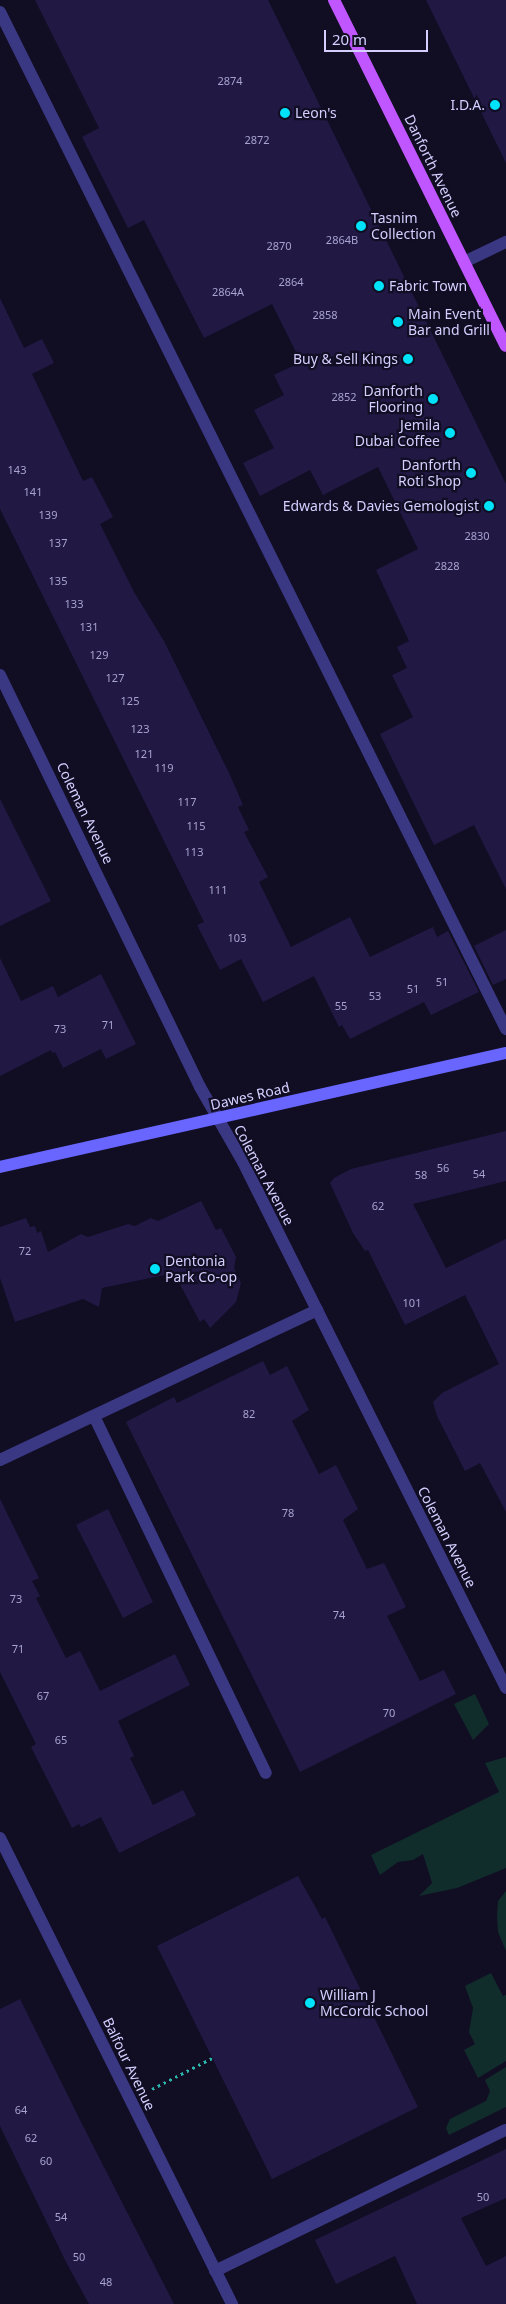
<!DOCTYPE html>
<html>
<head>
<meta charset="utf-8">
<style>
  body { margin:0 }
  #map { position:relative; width:506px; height:2304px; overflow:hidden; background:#110d23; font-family:"Noto Sans",sans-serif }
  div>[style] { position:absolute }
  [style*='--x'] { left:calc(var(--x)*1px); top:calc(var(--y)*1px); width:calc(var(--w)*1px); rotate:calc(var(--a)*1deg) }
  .green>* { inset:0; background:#102d2c }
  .building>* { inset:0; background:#211944 }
  .path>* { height:3px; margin-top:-1.5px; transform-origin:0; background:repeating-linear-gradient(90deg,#2bb7ae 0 2.5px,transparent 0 6.5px) }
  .lane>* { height:12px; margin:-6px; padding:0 6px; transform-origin:6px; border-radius:6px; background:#3a3783 }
  .street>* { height:12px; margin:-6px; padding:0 6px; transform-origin:6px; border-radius:6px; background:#3a3783 }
  .secondary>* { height:12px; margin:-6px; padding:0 6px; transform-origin:6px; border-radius:6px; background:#6966ff }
  .primary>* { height:12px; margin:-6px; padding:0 6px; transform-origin:6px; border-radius:6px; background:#bf56ff }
  .dots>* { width:14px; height:14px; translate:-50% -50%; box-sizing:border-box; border:2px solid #110d23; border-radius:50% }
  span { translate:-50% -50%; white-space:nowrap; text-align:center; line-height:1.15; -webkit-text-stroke:4.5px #110d23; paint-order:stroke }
  .number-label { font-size:11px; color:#a7a2d0 }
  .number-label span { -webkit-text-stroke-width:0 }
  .poi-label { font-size:14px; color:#d4cfff }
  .right { translate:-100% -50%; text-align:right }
  .left { translate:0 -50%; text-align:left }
  .street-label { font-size:14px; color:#d4cfff }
  .scale { position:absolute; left:324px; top:30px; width:104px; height:22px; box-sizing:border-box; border:2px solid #d4cfff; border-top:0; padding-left:6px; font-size:15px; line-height:18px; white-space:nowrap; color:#d4cfff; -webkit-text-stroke:4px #110d23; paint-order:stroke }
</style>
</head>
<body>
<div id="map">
  <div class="green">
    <i style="clip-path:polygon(475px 1694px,489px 1724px,473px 1740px,454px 1704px)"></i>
    <i style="clip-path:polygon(506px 1757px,506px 1868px,457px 1888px,419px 1896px,432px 1883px,423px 1854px,413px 1860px,398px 1862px,380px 1875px,371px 1855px,499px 1792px,485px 1763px)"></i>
    <i style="clip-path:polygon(506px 1891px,506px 1951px,498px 1932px,497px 1915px,498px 1901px)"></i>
    <i style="clip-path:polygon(491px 1973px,503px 1996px,506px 1995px,506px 2061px,478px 2078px,464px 2050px,475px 2044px,469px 2032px,473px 2008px,465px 1986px)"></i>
    <i style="clip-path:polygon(506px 2067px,506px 2107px,449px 2135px,446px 2128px,450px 2119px,486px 2101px,490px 2091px,485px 2080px)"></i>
  </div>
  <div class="building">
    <i style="clip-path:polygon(35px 0,268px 0,506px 484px,506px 889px,474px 825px,434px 845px,380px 734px,413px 717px,392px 675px,407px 668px,397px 647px,409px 641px,376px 570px,418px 549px,378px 467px,323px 495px,310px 470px,260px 496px,243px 463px,274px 448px,254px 410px,284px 395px,274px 375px,301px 362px,272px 304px,204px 338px,144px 220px,128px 228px,82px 137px,99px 128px)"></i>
    <i style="clip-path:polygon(426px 0,506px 0,506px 163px)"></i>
    <i style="clip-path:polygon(0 298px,24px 348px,42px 339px,54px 363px,32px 374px,83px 481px,92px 477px,113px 517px,100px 524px,134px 592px,164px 641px,230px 775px,243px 805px,238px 807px,249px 830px,244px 832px,268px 877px,259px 882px,291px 947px,350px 917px,370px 957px,433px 927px,437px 937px,448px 931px,479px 992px,431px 1015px,424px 1002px,350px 1039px,342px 1025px,339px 1027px,314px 976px,263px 1002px,241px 959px,220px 970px,197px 925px,204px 922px,0 509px)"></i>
    <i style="clip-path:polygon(0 799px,51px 901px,0 926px)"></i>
    <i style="clip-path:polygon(506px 930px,506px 979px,493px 985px,474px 946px)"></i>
    <i style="clip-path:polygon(0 958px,21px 1001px,53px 986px,58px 997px,101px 974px,136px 1044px,106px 1059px,101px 1049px,63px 1068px,55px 1052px,52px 1053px,51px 1050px,0 1076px)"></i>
    <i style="clip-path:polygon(506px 1131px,506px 1181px,413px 1204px,446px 1268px,506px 1239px,506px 1512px,480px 1463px,465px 1471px,437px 1416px,433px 1402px,442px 1393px,499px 1364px,465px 1295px,405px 1325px,368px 1250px,365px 1251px,353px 1233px,330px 1183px,334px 1178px,351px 1169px)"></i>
    <i style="clip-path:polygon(201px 1201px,216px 1230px,221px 1228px,236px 1257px,234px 1268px,241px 1283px,236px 1302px,210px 1328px,204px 1319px,200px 1322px,174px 1273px,102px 1288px,99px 1307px,83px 1299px,15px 1322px,0 1278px,0 1227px,26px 1218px,30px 1227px,35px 1226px,37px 1233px,41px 1231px,48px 1252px,81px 1234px,88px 1237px,128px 1224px,135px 1226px,151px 1218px,158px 1221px)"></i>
    <i style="clip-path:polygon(263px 1361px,270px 1375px,287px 1366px,309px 1410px,292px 1421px,319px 1474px,336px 1465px,358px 1509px,343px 1520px,367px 1569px,384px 1563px,406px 1607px,387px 1616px,420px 1681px,444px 1670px,456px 1694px,300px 1772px,126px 1422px,174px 1397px,177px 1403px)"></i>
    <i style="clip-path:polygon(0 1499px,39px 1578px,32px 1581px,40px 1596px,36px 1598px,66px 1658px,80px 1651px,100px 1691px,175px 1654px,190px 1685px,118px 1721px,134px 1756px,130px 1758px,153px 1805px,183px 1790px,196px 1815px,119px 1853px,101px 1817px,81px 1827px,79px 1824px,72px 1828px,31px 1747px,36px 1744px,0 1672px)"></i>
    <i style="clip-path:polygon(108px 1509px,153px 1602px,123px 1618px,76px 1525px)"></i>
    <i style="clip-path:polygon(298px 1876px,322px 1919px,325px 1917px,418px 2107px,272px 2179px,157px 1946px)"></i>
    <i style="clip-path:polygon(20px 1999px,82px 2124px,174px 2304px,89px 2304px,66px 2262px,0 2126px,0 2009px)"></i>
    <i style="clip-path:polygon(506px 2149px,506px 2198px,461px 2218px,486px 2266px,506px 2256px,506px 2304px,417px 2304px,395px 2256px,336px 2284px,315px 2240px)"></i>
  </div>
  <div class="path">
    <i style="--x:152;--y:2089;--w:68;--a:-27.3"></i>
  </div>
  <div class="lane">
    <i style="--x:0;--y:12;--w:1136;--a:63.55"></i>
    <i style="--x:94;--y:1416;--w:396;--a:64.3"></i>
    <i style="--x:0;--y:1460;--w:351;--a:-25.3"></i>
    <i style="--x:215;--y:2271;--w:323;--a:-25.9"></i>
  </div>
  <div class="street">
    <i style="--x:464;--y:262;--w:47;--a:-25.5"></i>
    <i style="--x:0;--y:675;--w:458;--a:64.1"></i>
    <i style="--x:200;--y:1087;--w:86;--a:60.2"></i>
    <i style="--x:243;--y:1162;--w:588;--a:63.43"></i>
    <i style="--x:0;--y:1838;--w:521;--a:63.53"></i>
  </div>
  <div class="secondary">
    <i style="--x:0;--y:1167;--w:519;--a:-12.7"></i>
  </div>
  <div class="primary">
    <i style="--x:334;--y:0;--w:386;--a:63.6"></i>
  </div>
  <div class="dots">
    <i style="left:495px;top:105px;background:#00e2fa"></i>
    <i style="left:285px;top:113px;background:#00e2fa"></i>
    <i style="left:361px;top:226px;background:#00e2fa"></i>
    <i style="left:379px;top:286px;background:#00e2fa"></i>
    <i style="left:398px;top:322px;background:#00e2fa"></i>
    <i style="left:408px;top:359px;background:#00e2fa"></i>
    <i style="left:433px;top:399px;background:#00e2fa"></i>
    <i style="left:450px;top:433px;background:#00e2fa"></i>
    <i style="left:471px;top:473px;background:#00e2fa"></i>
    <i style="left:489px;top:506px;background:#00e2fa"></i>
    <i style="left:155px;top:1269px;background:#00e2fa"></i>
    <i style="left:310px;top:2003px;background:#00e2fa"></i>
  </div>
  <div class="number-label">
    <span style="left:230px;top:81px">2874</span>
    <span style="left:257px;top:140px">2872</span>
    <span style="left:342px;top:240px">2864B</span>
    <span style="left:279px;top:246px">2870</span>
    <span style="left:291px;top:282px">2864</span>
    <span style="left:228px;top:292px">2864A</span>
    <span style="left:325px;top:315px">2858</span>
    <span style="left:344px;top:397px">2852</span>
    <span style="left:17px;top:470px">143</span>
    <span style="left:33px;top:492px">141</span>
    <span style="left:48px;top:515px">139</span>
    <span style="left:477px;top:536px">2830</span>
    <span style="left:58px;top:543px">137</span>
    <span style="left:447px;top:566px">2828</span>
    <span style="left:58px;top:581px">135</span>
    <span style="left:74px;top:604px">133</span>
    <span style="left:89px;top:627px">131</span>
    <span style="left:99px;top:655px">129</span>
    <span style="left:115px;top:678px">127</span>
    <span style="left:130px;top:701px">125</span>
    <span style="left:140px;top:729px">123</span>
    <span style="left:144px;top:754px">121</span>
    <span style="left:164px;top:768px">119</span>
    <span style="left:187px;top:802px">117</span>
    <span style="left:196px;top:826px">115</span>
    <span style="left:194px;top:852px">113</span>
    <span style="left:218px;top:890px">111</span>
    <span style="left:237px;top:938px">103</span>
    <span style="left:442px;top:982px">51</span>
    <span style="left:413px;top:989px">51</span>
    <span style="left:375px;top:996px">53</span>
    <span style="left:341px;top:1006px">55</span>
    <span style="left:108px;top:1025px">71</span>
    <span style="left:60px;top:1029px">73</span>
    <span style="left:443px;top:1168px">56</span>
    <span style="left:479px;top:1174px">54</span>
    <span style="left:421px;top:1175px">58</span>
    <span style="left:378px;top:1206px">62</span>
    <span style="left:25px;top:1251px">72</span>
    <span style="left:412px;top:1303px">101</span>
    <span style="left:249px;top:1414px">82</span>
    <span style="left:288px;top:1513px">78</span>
    <span style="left:16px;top:1599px">73</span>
    <span style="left:339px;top:1615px">74</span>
    <span style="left:18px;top:1649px">71</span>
    <span style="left:43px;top:1696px">67</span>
    <span style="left:389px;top:1713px">70</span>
    <span style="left:61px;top:1740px">65</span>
    <span style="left:21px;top:2110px">64</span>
    <span style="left:31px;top:2138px">62</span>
    <span style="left:46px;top:2161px">60</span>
    <span style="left:483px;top:2197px">50</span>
    <span style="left:61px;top:2217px">54</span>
    <span style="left:79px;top:2257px">50</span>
    <span style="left:106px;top:2282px">48</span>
  </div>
  <div class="poi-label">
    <span class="right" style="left:485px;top:105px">I.D.A.</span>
    <span class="left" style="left:295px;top:113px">Leon's</span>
    <span class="left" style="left:371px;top:226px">Tasnim<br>Collection</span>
    <span class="left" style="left:389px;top:286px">Fabric Town</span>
    <span class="left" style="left:408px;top:322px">Main Event<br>Bar and Grill</span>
    <span class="right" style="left:398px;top:359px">Buy &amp; Sell Kings</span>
    <span class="right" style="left:423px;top:399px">Danforth<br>Flooring</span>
    <span class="right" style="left:440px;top:433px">Jemila<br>Dubai Coffee</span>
    <span class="right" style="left:461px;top:473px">Danforth<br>Roti Shop</span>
    <span class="right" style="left:479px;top:506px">Edwards &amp; Davies Gemologist</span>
    <span class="left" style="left:165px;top:1269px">Dentonia<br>Park Co-op</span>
    <span class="left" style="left:320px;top:2003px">William J<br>McCordic School</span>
  </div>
  <div class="street-label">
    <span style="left:433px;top:166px;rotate:64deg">Danforth Avenue</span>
    <span style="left:85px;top:813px;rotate:64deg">Coleman Avenue</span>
    <span style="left:250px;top:1096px;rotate:-13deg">Dawes Road</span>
    <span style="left:264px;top:1175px;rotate:62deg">Coleman Avenue</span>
    <span style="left:447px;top:1537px;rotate:63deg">Coleman Avenue</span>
    <span style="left:129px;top:2064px;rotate:64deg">Balfour Avenue</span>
  </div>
  <div class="scale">20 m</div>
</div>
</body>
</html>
